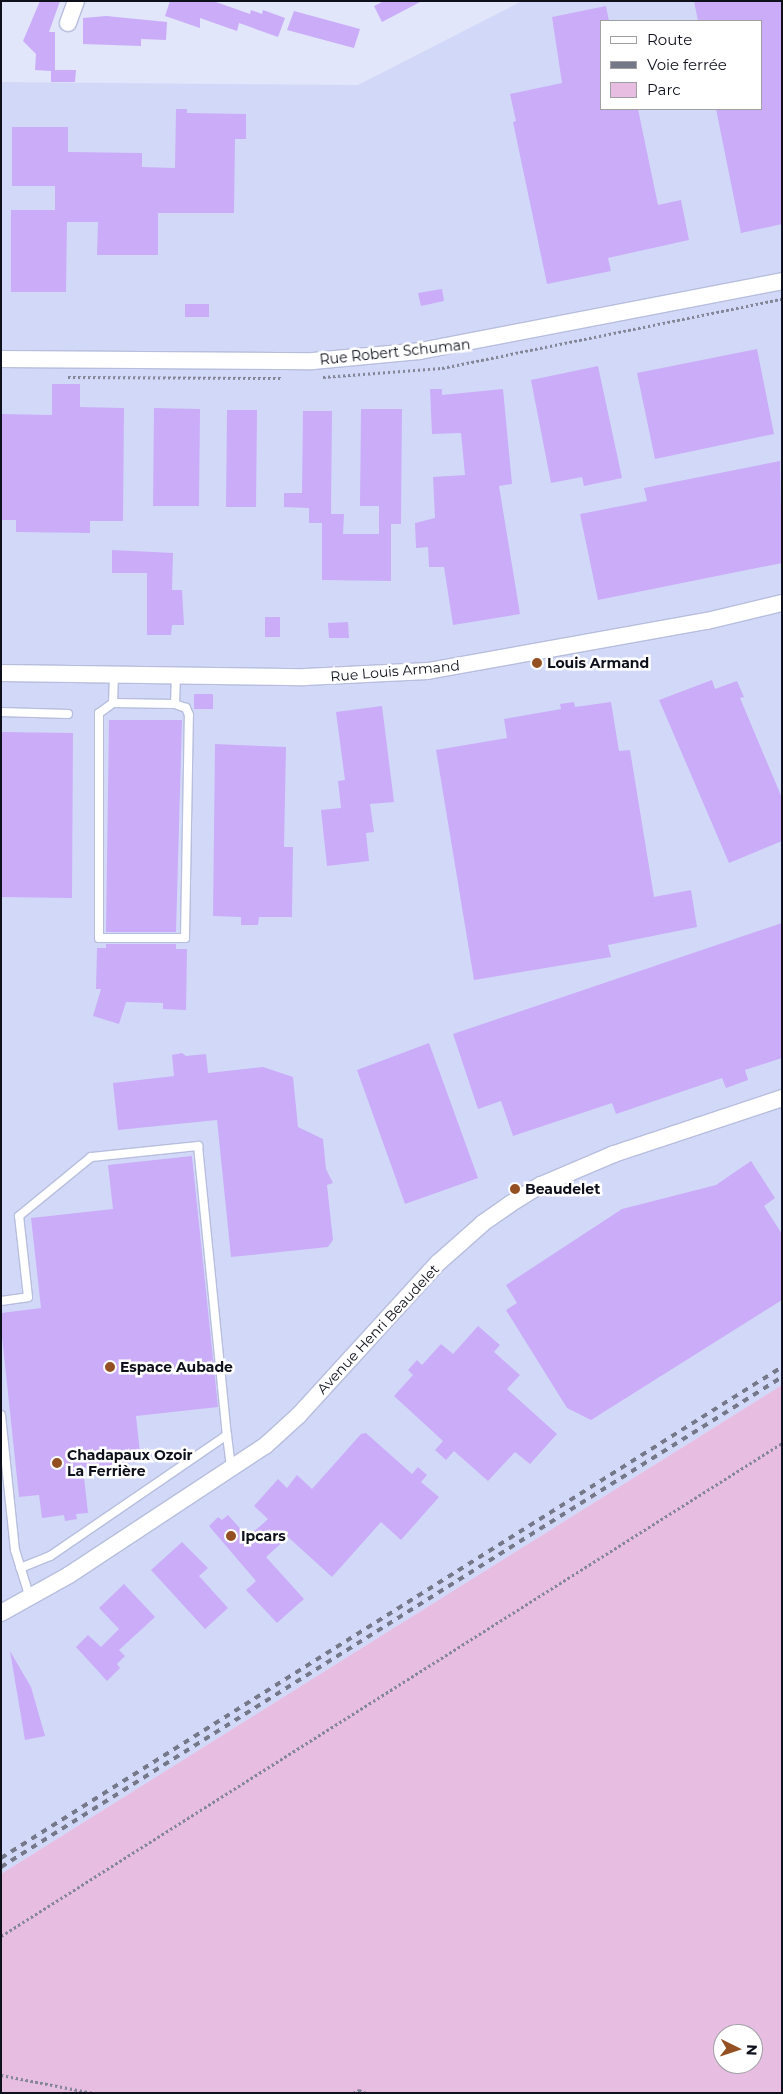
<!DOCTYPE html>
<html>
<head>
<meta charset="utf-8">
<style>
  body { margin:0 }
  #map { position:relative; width:783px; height:2094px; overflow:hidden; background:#e2e6fa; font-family:Montserrat,sans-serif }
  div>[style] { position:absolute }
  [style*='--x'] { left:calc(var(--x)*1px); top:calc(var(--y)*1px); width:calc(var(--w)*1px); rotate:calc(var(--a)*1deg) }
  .built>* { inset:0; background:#d2d9f8 }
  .green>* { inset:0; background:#e7bde2 }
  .building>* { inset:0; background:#caacf8 }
  .path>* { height:2.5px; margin-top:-1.25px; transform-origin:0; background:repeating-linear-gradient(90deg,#848797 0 2.5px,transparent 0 5px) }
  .roads { filter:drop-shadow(1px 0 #b7bedd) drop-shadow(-1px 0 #b7bedd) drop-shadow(0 1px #b7bedd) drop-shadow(0 -1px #b7bedd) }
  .service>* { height:8px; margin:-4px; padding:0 4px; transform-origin:4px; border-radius:4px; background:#fff }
  .minor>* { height:16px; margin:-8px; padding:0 8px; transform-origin:8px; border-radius:8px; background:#fff }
  .rail>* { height:4px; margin-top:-2px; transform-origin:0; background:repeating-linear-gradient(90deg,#757888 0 6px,transparent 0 12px) }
  .dots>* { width:14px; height:14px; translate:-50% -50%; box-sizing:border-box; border:2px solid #fff; border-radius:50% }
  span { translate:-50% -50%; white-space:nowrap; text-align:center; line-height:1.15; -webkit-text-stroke:5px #fff; paint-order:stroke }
  .street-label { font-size:14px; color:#0e101b }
  .poi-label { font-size:14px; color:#0e101b; font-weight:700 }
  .left { translate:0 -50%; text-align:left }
  .frame { position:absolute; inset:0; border:2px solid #0e101b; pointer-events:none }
  .legend { position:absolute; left:600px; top:20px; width:162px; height:90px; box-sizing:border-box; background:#fff; border:1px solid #9f9fa4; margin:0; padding:6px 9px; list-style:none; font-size:15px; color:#0e101b }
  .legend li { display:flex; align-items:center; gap:10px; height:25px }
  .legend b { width:25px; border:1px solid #9f9fa4 }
  .north { position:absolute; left:713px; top:2024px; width:50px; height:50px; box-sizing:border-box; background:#fff; border:1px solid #9f9fa4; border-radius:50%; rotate:94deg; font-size:14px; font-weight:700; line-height:20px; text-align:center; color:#0e101b }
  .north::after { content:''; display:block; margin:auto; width:18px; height:22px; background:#945023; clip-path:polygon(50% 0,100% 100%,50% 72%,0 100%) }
</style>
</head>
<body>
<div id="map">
  <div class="built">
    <i style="clip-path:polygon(evenodd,522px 1px,782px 1px,782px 1385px,1px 1874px,1px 82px,358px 85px,522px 1px,602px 21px,762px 21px,762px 109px,602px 109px,602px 21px)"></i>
  </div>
  <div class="green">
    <i style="clip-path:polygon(evenodd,782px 1385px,782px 2093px,1px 2093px,1px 1874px,782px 1385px,723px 2034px,753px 2034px,753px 2064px,723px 2064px,723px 2034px)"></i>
  </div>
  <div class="building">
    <i style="clip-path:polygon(40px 1px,60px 1px,49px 32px,55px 32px,55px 70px,76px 70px,75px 82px,51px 82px,51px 71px,35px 70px,36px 54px,23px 41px)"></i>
    <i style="clip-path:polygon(170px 1px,213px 1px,250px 14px,251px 10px,262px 14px,263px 10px,285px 18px,278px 37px,239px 23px,237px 31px,200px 18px,200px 28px,165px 16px)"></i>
    <i style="clip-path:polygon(384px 1px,422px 1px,382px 22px,374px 6px)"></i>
    <i style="clip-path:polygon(694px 1px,782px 1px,782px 224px,741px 233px,716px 109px,762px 109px,762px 21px,698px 21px)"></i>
    <i style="clip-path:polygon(606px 6px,609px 21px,602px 21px,602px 109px,638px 109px,658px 205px,681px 200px,689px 240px,608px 258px,611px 271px,547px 284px,513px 122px,516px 121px,510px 94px,562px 83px,552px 17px)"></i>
    <i style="clip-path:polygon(294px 11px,360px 29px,354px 48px,287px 30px)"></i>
    <i style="clip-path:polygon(106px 16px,167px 22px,166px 40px,141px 39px,141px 46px,83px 44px,83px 18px)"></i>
    <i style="clip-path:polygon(176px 109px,187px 109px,187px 113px,246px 114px,246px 139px,235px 139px,234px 213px,158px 213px,158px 255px,97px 255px,98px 222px,67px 222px,66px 292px,11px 292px,11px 210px,55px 210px,55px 186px,12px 186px,12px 127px,68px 127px,68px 152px,142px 153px,142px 167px,175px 168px)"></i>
    <i style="clip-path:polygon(442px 289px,444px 301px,421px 306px,418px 293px)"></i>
    <i style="clip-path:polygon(185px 304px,209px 304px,209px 317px,185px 317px)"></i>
    <i style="clip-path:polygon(757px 349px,774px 434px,655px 459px,637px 373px)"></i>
    <i style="clip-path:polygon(598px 366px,622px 478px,584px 486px,582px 477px,551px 483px,531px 380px)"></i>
    <i style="clip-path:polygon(52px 384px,80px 384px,80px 407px,124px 408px,123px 521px,90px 521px,90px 533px,16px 532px,16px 520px,1px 520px,1px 414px,52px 415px)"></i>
    <i style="clip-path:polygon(430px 389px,442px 389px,442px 395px,503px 389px,512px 484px,499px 486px,520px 614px,453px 625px,444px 567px,429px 567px,428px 547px,416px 548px,415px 523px,435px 518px,433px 477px,465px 475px,461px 433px,432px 434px)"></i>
    <i style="clip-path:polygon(154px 408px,200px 409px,199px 506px,153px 506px)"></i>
    <i style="clip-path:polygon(361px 409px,402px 409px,401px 524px,391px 524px,391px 581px,322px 580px,322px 523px,309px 523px,309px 508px,284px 507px,284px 493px,302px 493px,303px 411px,332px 411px,331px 514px,344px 514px,343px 534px,379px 534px,379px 506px,360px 506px)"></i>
    <i style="clip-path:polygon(227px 410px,257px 410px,256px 507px,226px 507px)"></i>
    <i style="clip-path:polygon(780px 461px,782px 563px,598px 600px,580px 514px,647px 501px,644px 488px)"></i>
    <i style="clip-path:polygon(112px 550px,173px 553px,172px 590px,182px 590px,184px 625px,172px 625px,171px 635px,147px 635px,147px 573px,112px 573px)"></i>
    <i style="clip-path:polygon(265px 617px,280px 617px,280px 637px,265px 637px)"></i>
    <i style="clip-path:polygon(348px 622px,349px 638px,329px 638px,328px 623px)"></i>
    <i style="clip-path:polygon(712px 680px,715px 689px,737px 681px,744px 697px,740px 698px,782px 798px,782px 841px,729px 863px,659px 700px)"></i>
    <i style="clip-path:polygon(194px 694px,213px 694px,213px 709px,194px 709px)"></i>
    <i style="clip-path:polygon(574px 702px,575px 707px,611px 702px,619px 751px,630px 750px,654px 897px,691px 890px,697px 927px,608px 945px,611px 957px,474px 980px,436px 750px,507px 738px,504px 719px,561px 709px,560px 704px)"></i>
    <i style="clip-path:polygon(382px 706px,394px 802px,370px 804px,374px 832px,366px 833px,369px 861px,327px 866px,321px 810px,341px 808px,338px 781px,345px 780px,336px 712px)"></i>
    <i style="clip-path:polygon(109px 720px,182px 720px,176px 932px,106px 932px)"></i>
    <i style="clip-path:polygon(1px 732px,73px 733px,72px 898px,1px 897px)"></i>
    <i style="clip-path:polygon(215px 744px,286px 747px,284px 847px,293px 847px,292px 917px,259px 917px,258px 925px,241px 925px,241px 917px,213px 916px)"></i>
    <i style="clip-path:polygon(782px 923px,782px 1058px,745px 1070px,748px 1080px,726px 1088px,722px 1078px,616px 1114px,612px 1103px,513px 1136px,501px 1101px,478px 1109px,453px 1034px)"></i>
    <i style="clip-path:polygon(106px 944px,176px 944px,176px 949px,187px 949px,186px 1010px,163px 1009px,163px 1003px,126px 1002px,119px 1024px,93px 1016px,101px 989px,96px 989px,97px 948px,106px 948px)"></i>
    <i style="clip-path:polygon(429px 1043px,478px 1178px,405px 1204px,357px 1070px)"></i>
    <i style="clip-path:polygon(182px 1053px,186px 1056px,206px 1054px,208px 1073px,263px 1067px,293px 1077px,298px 1127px,323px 1139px,326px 1169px,333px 1183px,327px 1185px,333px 1240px,328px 1247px,231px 1257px,217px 1120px,118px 1130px,113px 1083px,174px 1076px,172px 1055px)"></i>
    <i style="clip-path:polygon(192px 1156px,218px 1407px,136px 1416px,141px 1462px,83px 1468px,88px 1513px,76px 1514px,77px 1519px,65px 1521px,64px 1515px,42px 1518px,39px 1495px,19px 1497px,1px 1327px,1px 1313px,41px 1308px,31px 1218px,113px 1209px,108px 1165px)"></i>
    <i style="clip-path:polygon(751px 1161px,775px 1198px,764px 1206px,782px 1234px,782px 1300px,591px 1420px,567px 1408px,506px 1310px,517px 1303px,506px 1285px,622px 1209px,716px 1185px)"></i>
    <i style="clip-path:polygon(478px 1326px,500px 1345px,494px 1352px,520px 1375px,507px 1389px,557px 1434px,530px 1464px,515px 1452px,488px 1481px,454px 1451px,446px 1460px,435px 1450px,443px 1441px,394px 1396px,413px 1375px,408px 1370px,417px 1360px,422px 1365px,441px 1344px,453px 1354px)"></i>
    <i style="clip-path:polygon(366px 1433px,412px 1474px,418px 1467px,427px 1475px,421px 1482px,439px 1497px,401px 1540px,381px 1522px,332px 1577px,288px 1537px,266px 1557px,304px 1599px,277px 1623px,246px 1590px,256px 1581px,209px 1526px,218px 1517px,222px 1520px,228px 1515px,248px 1537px,268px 1519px,254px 1506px,278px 1479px,287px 1488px,297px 1475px,312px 1489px,361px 1434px)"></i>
    <i style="clip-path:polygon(182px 1542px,208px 1568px,199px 1576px,228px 1608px,205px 1629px,151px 1570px)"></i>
    <i style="clip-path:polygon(124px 1584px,155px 1617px,119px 1650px,125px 1656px,117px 1664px,120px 1668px,107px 1681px,76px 1647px,88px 1635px,101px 1647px,119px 1629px,99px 1608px)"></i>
    <i style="clip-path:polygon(10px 1651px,31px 1687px,45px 1736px,25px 1740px)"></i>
  </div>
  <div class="path">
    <i style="--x:68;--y:377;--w:214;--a:0.3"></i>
    <i style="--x:323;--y:377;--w:119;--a:-4.3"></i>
    <i style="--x:442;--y:368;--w:347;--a:-11.5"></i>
    <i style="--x:1;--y:1936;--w:924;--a:-32.26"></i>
    <i style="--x:1;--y:2075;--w:94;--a:11.1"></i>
    <i style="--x:353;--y:2093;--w:7;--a:-27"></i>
    <i style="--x:359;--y:2090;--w:8;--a:23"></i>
  </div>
  <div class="roads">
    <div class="service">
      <i style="--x:114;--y:675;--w:28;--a:92"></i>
      <i style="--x:113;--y:703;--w:17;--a:144"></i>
      <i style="--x:99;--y:713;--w:225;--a:90"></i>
      <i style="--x:99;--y:938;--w:86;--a:0"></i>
      <i style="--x:185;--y:938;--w:223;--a:-89"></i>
      <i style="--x:189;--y:715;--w:8;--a:-113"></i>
      <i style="--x:186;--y:708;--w:12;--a:-160"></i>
      <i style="--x:175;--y:704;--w:28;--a:-88"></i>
      <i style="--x:113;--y:703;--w:62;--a:0.9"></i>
      <i style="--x:1;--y:712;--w:67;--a:1.7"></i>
      <i style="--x:1;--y:1301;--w:27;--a:-8"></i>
      <i style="--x:28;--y:1297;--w:81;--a:-96.3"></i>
      <i style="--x:19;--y:1216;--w:93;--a:-39.3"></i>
      <i style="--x:91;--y:1157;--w:108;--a:-5.9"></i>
      <i style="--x:198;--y:1146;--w:290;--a:84.3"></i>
      <i style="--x:227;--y:1435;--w:214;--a:145.6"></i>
      <i style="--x:50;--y:1556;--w:32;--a:158"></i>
      <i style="--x:1;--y:1415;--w:136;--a:84.1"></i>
      <i style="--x:15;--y:1550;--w:50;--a:72.6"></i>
      <i style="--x:227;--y:1435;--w:33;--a:83"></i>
    </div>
    <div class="minor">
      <i style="--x:68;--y:23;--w:23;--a:-70"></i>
      <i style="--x:1;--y:359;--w:312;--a:0.4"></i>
      <i style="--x:313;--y:361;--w:107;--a:-5.3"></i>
      <i style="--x:420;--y:351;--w:369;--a:-10.9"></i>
      <i style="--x:1;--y:673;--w:304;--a:0.8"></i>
      <i style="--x:305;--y:677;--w:123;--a:-2.8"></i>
      <i style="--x:428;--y:671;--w:283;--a:-10.2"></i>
      <i style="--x:707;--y:621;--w:77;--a:-13.5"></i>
      <i style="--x:1;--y:1613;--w:78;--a:-29.2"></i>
      <i style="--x:69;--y:1575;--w:235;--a:-33.4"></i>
      <i style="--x:265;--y:1446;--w:46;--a:-42.4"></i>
      <i style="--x:299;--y:1415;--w:206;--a:-47.6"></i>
      <i style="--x:438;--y:1263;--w:60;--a:-41.6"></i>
      <i style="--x:483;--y:1223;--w:33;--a:-35"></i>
      <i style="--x:510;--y:1204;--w:36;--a:-32"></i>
      <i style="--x:541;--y:1185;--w:79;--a:-23"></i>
      <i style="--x:614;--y:1154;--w:177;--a:-18.4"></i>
    </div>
  </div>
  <div class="rail">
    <i style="--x:1;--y:1858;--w:923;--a:-32.16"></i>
    <i style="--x:1;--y:1867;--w:922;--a:-32.1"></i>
  </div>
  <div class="dots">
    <i style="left:537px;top:663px;background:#945023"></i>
    <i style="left:515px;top:1189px;background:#945023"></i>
    <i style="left:110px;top:1367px;background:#945023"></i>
    <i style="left:57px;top:1463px;background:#945023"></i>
    <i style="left:231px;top:1536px;background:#945023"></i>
  </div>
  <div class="street-label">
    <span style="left:395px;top:352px;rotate:-6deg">Rue Robert Schuman</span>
    <span style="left:395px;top:671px;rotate:-5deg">Rue Louis Armand</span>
    <span style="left:378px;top:1329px;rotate:-47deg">Avenue Henri Beaudelet</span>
  </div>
  <div class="poi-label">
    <span class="left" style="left:547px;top:663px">Louis Armand</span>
    <span class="left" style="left:525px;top:1189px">Beaudelet</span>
    <span class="left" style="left:120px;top:1367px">Espace Aubade</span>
    <span class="left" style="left:67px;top:1463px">Chadapaux Ozoir<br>La Ferrière</span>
    <span class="left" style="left:241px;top:1536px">Ipcars</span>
  </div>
  <div class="frame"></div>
  <ul class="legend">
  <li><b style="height:6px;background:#fff"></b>Route</li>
  <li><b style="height:6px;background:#757888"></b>Voie ferrée</li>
  <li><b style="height:14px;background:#e7bde2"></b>Parc</li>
  </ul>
  <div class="north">N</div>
</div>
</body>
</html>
